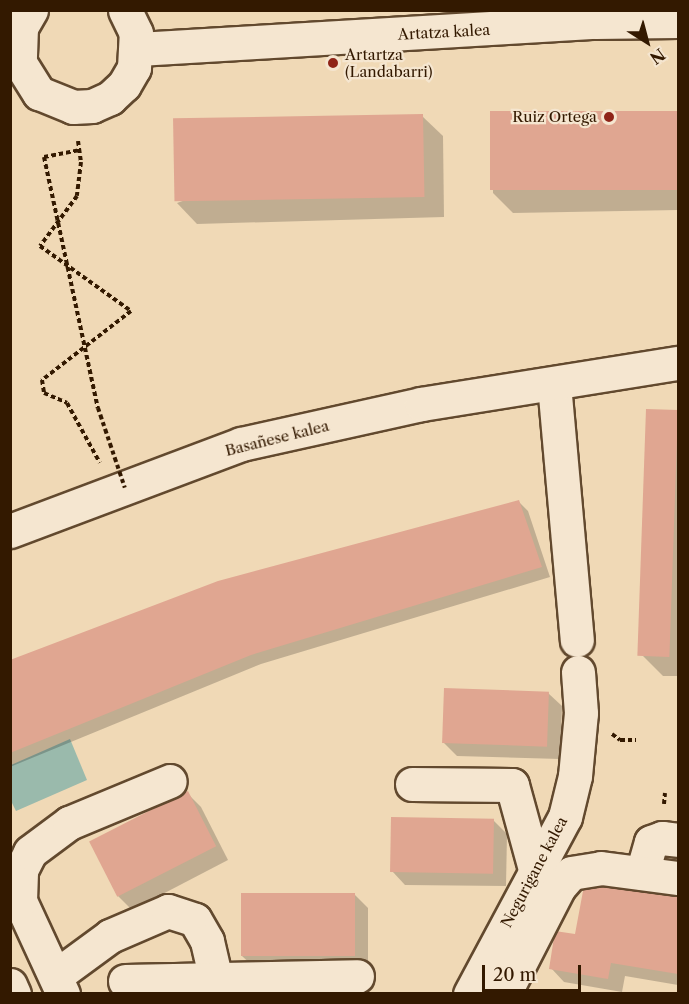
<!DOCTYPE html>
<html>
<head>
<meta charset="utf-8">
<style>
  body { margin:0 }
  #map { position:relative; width:689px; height:1004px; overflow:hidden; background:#f0d9b6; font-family:"Libre Caslon Text",serif }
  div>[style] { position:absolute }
  .water>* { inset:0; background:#9abaac }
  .shadow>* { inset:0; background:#0003 }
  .building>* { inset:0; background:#e0a691; transform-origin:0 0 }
  .path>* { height:4px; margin-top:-2px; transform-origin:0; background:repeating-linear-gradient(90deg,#331900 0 4.5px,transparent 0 7.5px) }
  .roads { filter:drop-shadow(2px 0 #62492e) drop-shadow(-2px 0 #62492e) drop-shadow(0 2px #62492e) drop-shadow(0 -2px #62492e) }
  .minor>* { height:33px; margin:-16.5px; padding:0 16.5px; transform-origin:16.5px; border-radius:16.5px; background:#f5e6d0 }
  .path-bridge>* { height:4px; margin-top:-2px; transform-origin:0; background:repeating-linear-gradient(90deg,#331900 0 4.5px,transparent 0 7.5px) }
  .dots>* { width:16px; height:16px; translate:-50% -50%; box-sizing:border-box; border:3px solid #f5e6d0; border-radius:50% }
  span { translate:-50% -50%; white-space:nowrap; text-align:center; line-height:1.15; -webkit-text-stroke:4.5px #f5e6d0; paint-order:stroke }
  .street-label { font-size:15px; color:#331900 }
  .poi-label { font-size:15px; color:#331900 }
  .left { translate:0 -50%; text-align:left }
  .right { translate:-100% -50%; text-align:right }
  .frame { position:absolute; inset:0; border:12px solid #331900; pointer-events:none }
  .north { position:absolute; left:617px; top:12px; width:60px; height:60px; -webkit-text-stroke:4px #f5e6d0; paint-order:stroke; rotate:144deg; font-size:16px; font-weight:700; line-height:24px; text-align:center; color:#331900 }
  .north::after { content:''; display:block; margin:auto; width:21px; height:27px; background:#331900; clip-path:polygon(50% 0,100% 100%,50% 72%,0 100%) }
  .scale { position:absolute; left:482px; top:965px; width:99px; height:27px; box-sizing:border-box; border:3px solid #331900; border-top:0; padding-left:8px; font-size:18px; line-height:21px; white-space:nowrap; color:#331900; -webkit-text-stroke:4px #f5e6d0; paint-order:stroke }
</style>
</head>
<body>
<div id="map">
  <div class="water">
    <i style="clip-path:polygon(70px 739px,87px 780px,16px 811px,11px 801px,11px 765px)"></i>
  </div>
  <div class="shadow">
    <i style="clip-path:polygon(678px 113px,678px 210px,513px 213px,493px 193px,492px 116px)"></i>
    <i style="clip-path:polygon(422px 116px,443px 136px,444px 217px,197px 224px,177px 203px)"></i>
    <i style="clip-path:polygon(647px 411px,678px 412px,678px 676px,663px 676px,642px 655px)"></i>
    <i style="clip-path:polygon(518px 501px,528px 511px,550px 577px,261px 664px,10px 767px,10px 661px)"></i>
    <i style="clip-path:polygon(548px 693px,562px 706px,560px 759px,457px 756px,443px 742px)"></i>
    <i style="clip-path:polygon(187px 793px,201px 807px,228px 860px,132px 910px,118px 896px)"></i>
    <i style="clip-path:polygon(493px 820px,507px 834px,506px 886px,405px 885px,392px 871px)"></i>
    <i style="clip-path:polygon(678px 892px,678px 985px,625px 976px,622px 992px,564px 982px,551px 968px)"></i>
    <i style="clip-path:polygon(355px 895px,368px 908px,368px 969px,256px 969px,242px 956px)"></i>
  </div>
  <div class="building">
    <i style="left:678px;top:111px;width:79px;height:188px;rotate:90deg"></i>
    <i style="left:423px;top:114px;width:83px;height:250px;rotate:89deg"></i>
    <i style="left:646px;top:409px;width:32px;height:247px;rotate:2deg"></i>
    <i style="clip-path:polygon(519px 500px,542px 567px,251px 655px,10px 753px,10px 660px,218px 581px)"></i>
    <i style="left:444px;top:688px;width:105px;height:55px;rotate:2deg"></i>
    <i style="left:188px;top:791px;width:62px;height:111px;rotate:63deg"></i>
    <i style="left:391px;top:817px;width:103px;height:55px;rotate:1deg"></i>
    <i style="clip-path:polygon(586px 875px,678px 890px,678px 974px,611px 963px,608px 979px,549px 969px,555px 931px,575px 934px)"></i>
    <i style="left:241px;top:893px;width:114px;height:63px"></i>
  </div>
  <div class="path">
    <i style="left:78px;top:141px;width:21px;rotate:82deg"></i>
    <i style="left:81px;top:162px;width:34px;rotate:97deg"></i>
    <i style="left:77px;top:196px;width:62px;rotate:126.5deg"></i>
    <i style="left:40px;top:246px;width:112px;rotate:35.5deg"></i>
    <i style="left:131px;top:311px;width:113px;rotate:142.2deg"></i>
    <i style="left:42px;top:380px;width:13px;rotate:81deg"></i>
    <i style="left:44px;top:393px;width:25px;rotate:23deg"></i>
    <i style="left:67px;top:403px;width:68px;rotate:61.2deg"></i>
    <i style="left:44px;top:157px;width:36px;rotate:-11deg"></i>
    <i style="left:612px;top:734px;width:10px;rotate:37deg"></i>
    <i style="left:620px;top:740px;width:16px"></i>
    <i style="left:664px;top:804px;width:11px;rotate:-85deg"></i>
  </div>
  <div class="roads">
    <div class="minor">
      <i style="left:31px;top:10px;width:20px;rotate:120deg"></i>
      <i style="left:21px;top:27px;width:36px;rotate:92deg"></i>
      <i style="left:20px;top:63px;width:36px;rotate:58deg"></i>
      <i style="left:39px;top:93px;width:37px;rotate:22deg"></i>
      <i style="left:73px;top:107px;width:19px;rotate:-3deg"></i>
      <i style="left:92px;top:106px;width:20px;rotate:-24deg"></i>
      <i style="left:110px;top:98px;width:19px;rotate:-43deg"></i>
      <i style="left:124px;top:85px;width:20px;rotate:-60deg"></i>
      <i style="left:134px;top:68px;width:35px;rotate:-87deg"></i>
      <i style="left:136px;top:33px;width:25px;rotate:-116deg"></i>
      <i style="left:138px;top:49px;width:458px;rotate:-3.4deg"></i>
      <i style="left:595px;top:22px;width:83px;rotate:-0.7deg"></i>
      <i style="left:554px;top:384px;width:257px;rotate:84.9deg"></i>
      <i style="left:10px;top:531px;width:247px;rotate:-20.6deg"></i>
      <i style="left:241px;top:444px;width:184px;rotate:-12.5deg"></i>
      <i style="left:421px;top:404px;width:260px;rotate:-9.1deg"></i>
      <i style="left:412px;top:784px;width:100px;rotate:0.6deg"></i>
      <i style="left:512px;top:785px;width:87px;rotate:74.7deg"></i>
      <i style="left:642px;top:873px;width:32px;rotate:-74deg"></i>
      <i style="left:651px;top:842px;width:12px;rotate:-20deg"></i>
      <i style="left:662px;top:838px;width:16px;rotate:7deg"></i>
      <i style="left:57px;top:975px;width:66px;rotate:-36.3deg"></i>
      <i style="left:110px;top:936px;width:63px;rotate:-23.3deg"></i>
      <i style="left:168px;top:911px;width:28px;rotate:18deg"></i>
      <i style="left:195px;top:920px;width:24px;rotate:60deg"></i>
      <i style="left:207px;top:941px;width:37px;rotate:77deg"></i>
      <i style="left:125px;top:981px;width:232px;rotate:-1.2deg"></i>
      <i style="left:10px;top:985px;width:10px;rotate:66deg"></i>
      <i style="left:63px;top:994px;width:102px;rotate:-114.8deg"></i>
      <i style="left:20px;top:901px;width:31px;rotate:-88deg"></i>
      <i style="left:21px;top:870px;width:20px;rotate:-63deg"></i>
      <i style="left:30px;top:852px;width:49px;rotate:-36.6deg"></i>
      <i style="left:69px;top:823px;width:109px;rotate:-22.6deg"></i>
      <i style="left:470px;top:994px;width:201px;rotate:-61.8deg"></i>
      <i style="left:565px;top:817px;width:42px;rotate:-76.3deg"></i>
      <i style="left:575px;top:776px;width:63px;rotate:-84.6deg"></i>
      <i style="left:581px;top:713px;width:41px;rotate:-94.2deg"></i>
      <i style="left:504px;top:994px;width:120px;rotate:-62.8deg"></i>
      <i style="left:559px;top:887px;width:18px;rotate:-49deg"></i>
      <i style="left:571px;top:873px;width:30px;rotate:-9deg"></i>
      <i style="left:601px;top:868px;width:78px;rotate:7.4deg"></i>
    </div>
  </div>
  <div class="path-bridge">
    <i style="left:44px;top:157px;width:257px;rotate:77.9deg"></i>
    <i style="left:98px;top:408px;width:84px;rotate:71.4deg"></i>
  </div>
  <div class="dots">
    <i style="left:333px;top:63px;background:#8f2418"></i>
    <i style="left:609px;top:117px;background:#8f2418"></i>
  </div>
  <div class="street-label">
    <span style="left:444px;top:32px;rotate:-3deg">Artatza kalea</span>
    <span style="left:277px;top:438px;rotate:-14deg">Basañese kalea</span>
    <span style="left:534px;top:872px;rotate:-62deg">Negurigane kalea</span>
  </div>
  <div class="poi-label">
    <span class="left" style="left:345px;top:63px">Artartza<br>(Landabarri)</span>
    <span class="right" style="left:597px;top:117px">Ruiz Ortega</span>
  </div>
  <div class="frame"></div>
  <div class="north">N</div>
  <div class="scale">20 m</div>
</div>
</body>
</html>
